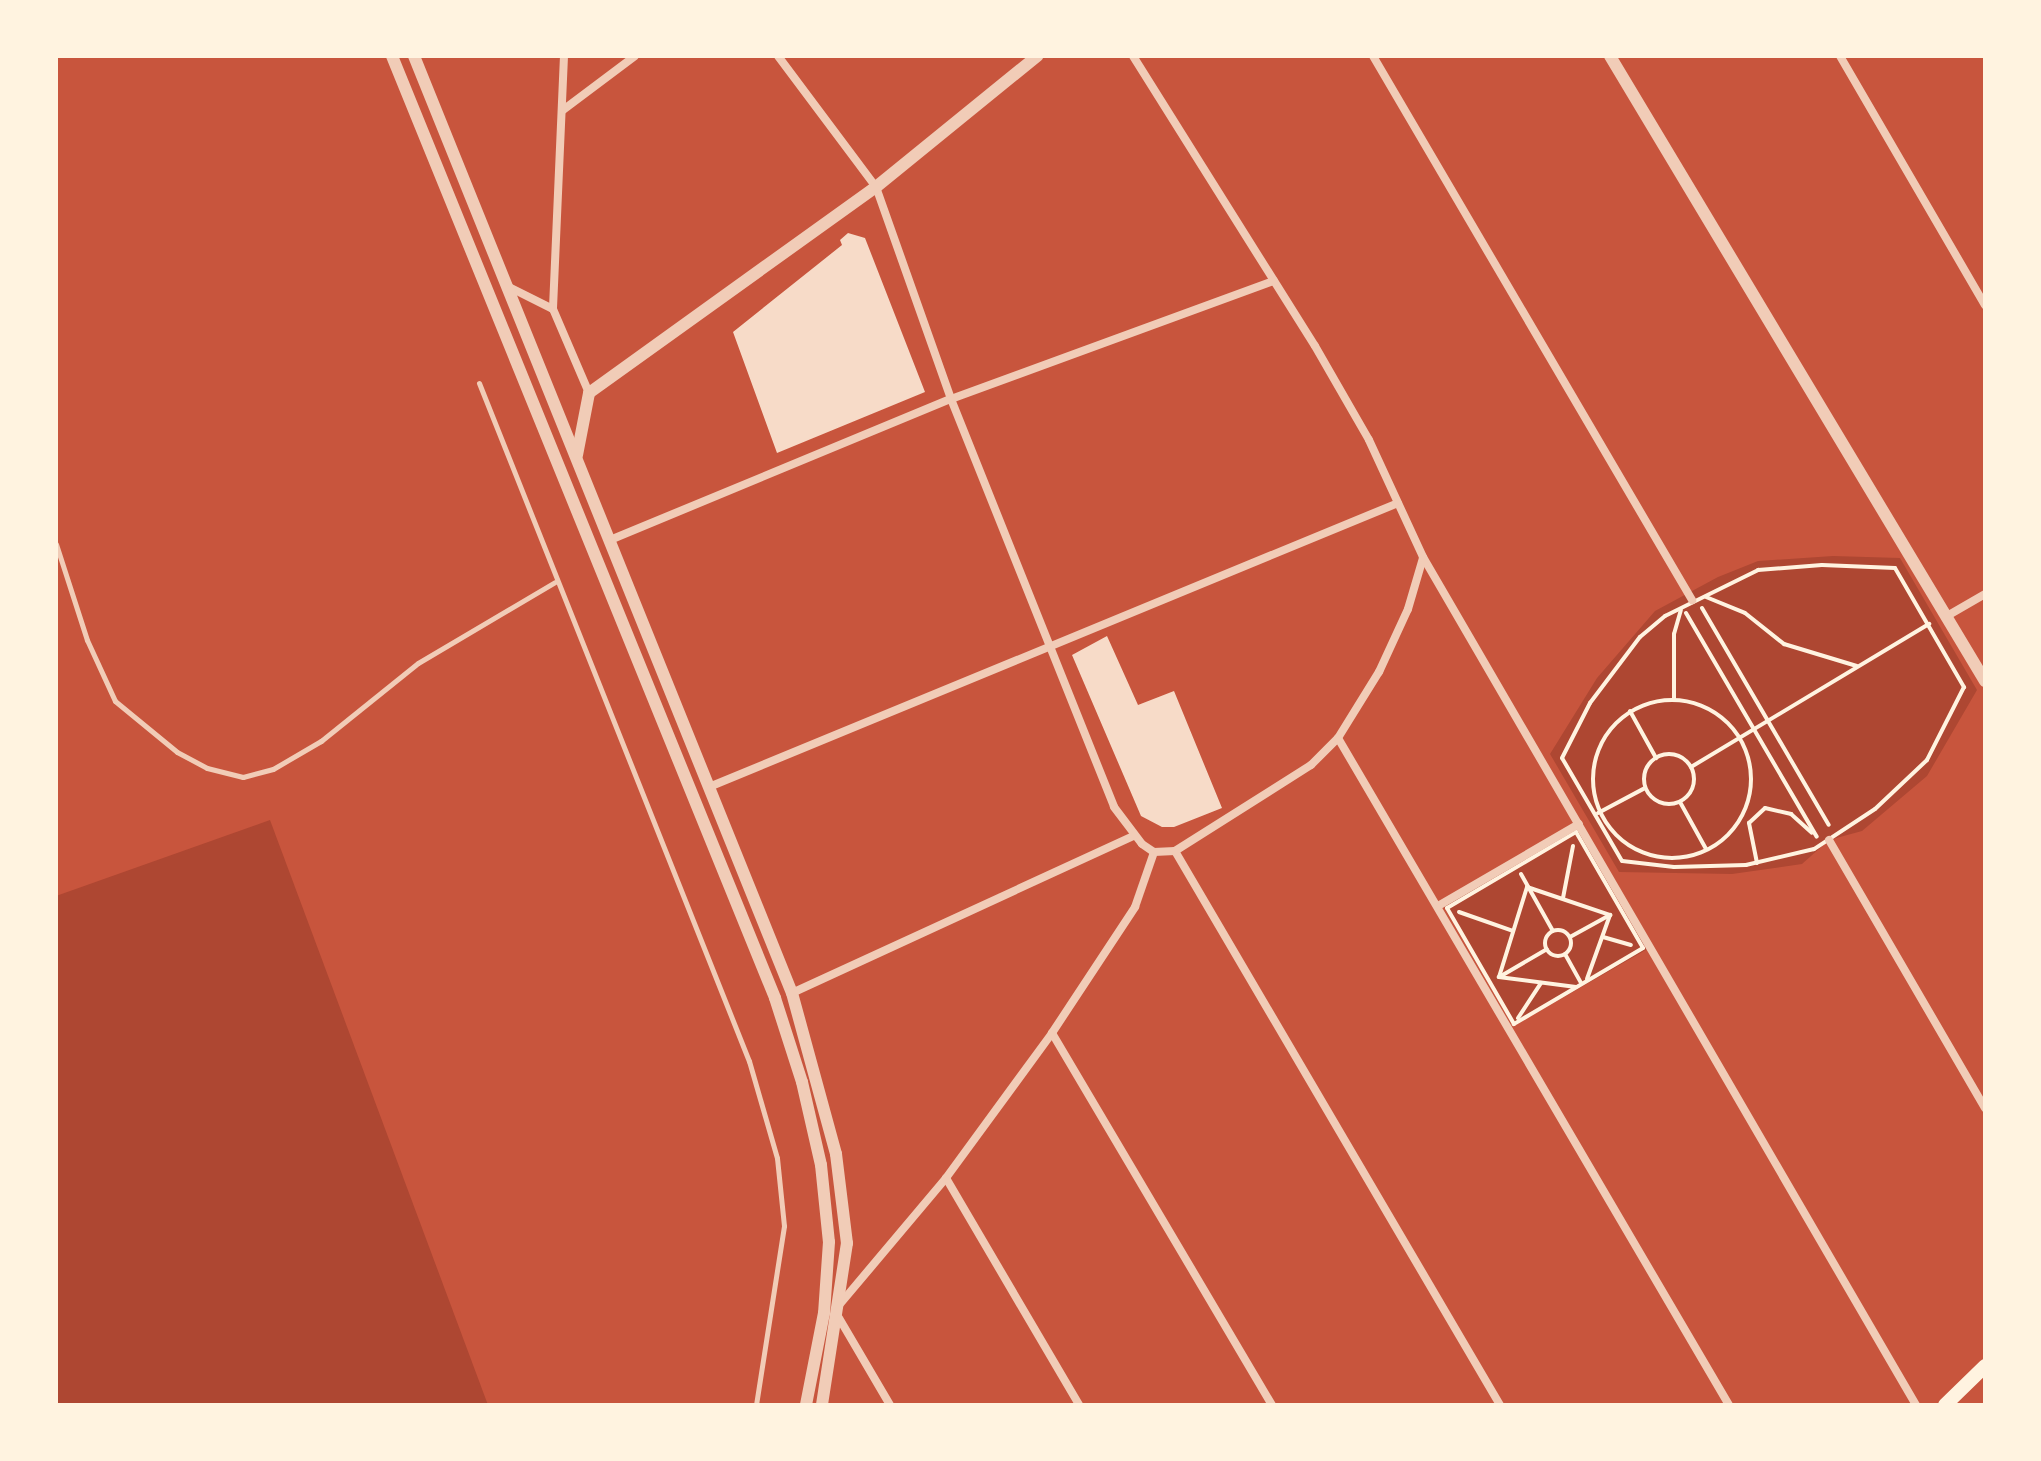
<!DOCTYPE html>
<html>
<head>
<meta charset="utf-8">
<style>
  body { margin:0 }
  #map { position:relative; width:2041px; height:1461px; overflow:hidden; background:#c8553d; font-family:"Public Sans",sans-serif }
  div>[style] { position:absolute }
  .green>* { inset:0; background:#ae4732; transform-origin:0 0 }
  .building>* { inset:0; background:#f7dbc8 }
  .path>* { height:4px; margin:-2px; padding:0 2px; transform-origin:2px; border-radius:2px; background:#fff3e0 }
  .path>.ring { margin:-2px; padding:0; box-sizing:content-box; background:none; border:4px solid #fff3e0; border-radius:50% }
  .service>* { height:5px; margin:-2.5px; padding:0 2.5px; transform-origin:2.5px; border-radius:2.5px; background:#f1ccb7 }
  .minor>* { height:8px; margin:-4px; padding:0 4px; transform-origin:4px; border-radius:4px; background:#f1ccb7 }
  .tertiary>* { height:12px; margin:-6px; padding:0 6px; transform-origin:6px; border-radius:6px; background:#f1ccb7 }
  .secondary>* { height:14px; margin:-7px; padding:0 7px; transform-origin:7px; border-radius:7px; background:#fff3e0 }
  span { translate:-50% -50%; white-space:nowrap; text-align:center; line-height:1.15; -webkit-text-stroke:8px #fff3e0; paint-order:stroke }
  .frame { position:absolute; inset:0; border:58px solid #fff3e0; pointer-events:none }
</style>
</head>
<body>
<div id="map">
  <div class="green">
    <i style="clip-path:polygon(1833px 556px,1900px 558px,1977px 690px,1927px 776px,1862px 831px,1829px 840px,1802px 864px,1732px 874px,1619px 872px,1550px 754px,1597px 678px,1655px 611px,1718px 577px,1758px 561px)"></i>
    <i style="clip-path:polygon(270px 820px,488px 1405px,56px 1405px,56px 896px)"></i>
    <i style="left:1577px;top:829px;width:139px;height:154px;rotate:60deg"></i>
  </div>
  <div class="building">
    <i style="clip-path:polygon(848px 233px,865px 238px,925px 392px,777px 453px,733px 332px,842px 245px,840px 240px)"></i>
    <i style="clip-path:polygon(1107px 636px,1138px 705px,1174px 691px,1222px 808px,1174px 827px,1162px 827px,1141px 816px,1072px 655px)"></i>
  </div>
  <div class="path">
    <i style="left:1822px;top:565px;width:73px;rotate:2.4deg"></i>
    <i style="left:1895px;top:568px;width:138px;rotate:59.9deg"></i>
    <i style="left:1964px;top:687px;width:82px;rotate:116.9deg"></i>
    <i style="left:1927px;top:760px;width:71px;rotate:136.7deg"></i>
    <i style="left:1875px;top:809px;width:73px;rotate:146.7deg"></i>
    <i style="left:1814px;top:849px;width:70px;rotate:166.8deg"></i>
    <i style="left:1746px;top:865px;width:72px;rotate:178.4deg"></i>
    <i style="left:1674px;top:867px;width:52px;rotate:-173.4deg"></i>
    <i style="left:1622px;top:861px;width:119px;rotate:-120.2deg"></i>
    <i style="left:1562px;top:758px;width:62px;rotate:-63deg"></i>
    <i style="left:1590px;top:703px;width:83px;rotate:-52.9deg"></i>
    <i style="left:1640px;top:637px;width:33px;rotate:-40deg"></i>
    <i style="left:1665px;top:616px;width:104px;rotate:-26.3deg"></i>
    <i style="left:1758px;top:570px;width:64px;rotate:-4.5deg"></i>
    <i style="left:1706px;top:597px;width:42px;rotate:22.3deg"></i>
    <i style="left:1745px;top:613px;width:50px;rotate:38.5deg"></i>
    <i style="left:1784px;top:644px;width:76px;rotate:16.8deg"></i>
    <i style="left:1702px;top:608px;width:251px;rotate:59.7deg"></i>
    <i style="left:1686px;top:613px;width:259px;rotate:59.7deg"></i>
    <i style="left:1674px;top:699px;width:65px;rotate:-90deg"></i>
    <i style="left:1674px;top:634px;width:25px;rotate:-74deg"></i>
    <i class="ring" style="left:1593px;top:700px;width:154px;height:154px"></i>
    <i style="left:1630px;top:711px;width:54px;rotate:61deg"></i>
    <i class="ring" style="left:1644px;top:754px;width:46px;height:46px"></i>
    <i style="left:1691px;top:767px;width:278px;rotate:-31deg"></i>
    <i style="left:1680px;top:802px;width:54px;rotate:61deg"></i>
    <i style="left:1598px;top:813px;width:53px;rotate:-28deg"></i>
    <i style="left:1576px;top:832px;width:134px;rotate:60deg"></i>
    <i style="left:1643px;top:948px;width:150px;rotate:149.5deg"></i>
    <i style="left:1514px;top:1024px;width:134px;rotate:-120deg"></i>
    <i style="left:1447px;top:908px;width:150px;rotate:-30.5deg"></i>
    <i style="left:1757px;top:863px;width:41px;rotate:-101.3deg"></i>
    <i style="left:1749px;top:823px;width:22px;rotate:-43deg"></i>
    <i style="left:1765px;top:808px;width:27px;rotate:13deg"></i>
    <i style="left:1791px;top:814px;width:28px;rotate:42deg"></i>
    <i style="left:1521px;top:874px;width:65px;rotate:60.7deg"></i>
    <i style="left:1563px;top:898px;width:53px;rotate:-79.1deg"></i>
    <i style="left:1459px;top:912px;width:57px;rotate:19.4deg"></i>
    <i class="ring" style="left:1545px;top:930px;width:22px;height:22px"></i>
    <i style="left:1570px;top:937px;width:46px;rotate:-28.8deg"></i>
    <i style="left:1603px;top:937px;width:29px;rotate:16deg"></i>
    <i style="left:1565px;top:954px;width:33px;rotate:61deg"></i>
    <i style="left:1501px;top:976px;width:53px;rotate:-30.4deg"></i>
    <i style="left:1576px;top:987px;width:78px;rotate:-172.6deg"></i>
    <i style="left:1499px;top:977px;width:94px;rotate:-72.7deg"></i>
    <i style="left:1527px;top:887px;width:88px;rotate:18.6deg"></i>
    <i style="left:1610px;top:915px;width:68px;rotate:109.8deg"></i>
    <i style="left:1518px;top:1018px;width:42px;rotate:-56.7deg"></i>
  </div>
  <div class="service">
    <i style="left:479px;top:383px;width:730px;rotate:68.29deg"></i>
    <i style="left:749px;top:1061px;width:101px;rotate:73.9deg"></i>
    <i style="left:777px;top:1158px;width:68px;rotate:84.1deg"></i>
    <i style="left:784px;top:1226px;width:181px;rotate:98.9deg"></i>
    <i style="left:56px;top:544px;width:101px;rotate:72.1deg"></i>
    <i style="left:87px;top:640px;width:67px;rotate:65.3deg"></i>
    <i style="left:115px;top:701px;width:80px;rotate:39.4deg"></i>
    <i style="left:177px;top:752px;width:34px;rotate:28deg"></i>
    <i style="left:207px;top:768px;width:37px;rotate:14deg"></i>
    <i style="left:243px;top:777px;width:31px;rotate:-15deg"></i>
    <i style="left:273px;top:769px;width:56px;rotate:-30.3deg"></i>
    <i style="left:321px;top:741px;width:124px;rotate:-38.8deg"></i>
    <i style="left:418px;top:663px;width:159px;rotate:-30.6deg"></i>
  </div>
  <div class="minor">
    <i style="left:564px;top:56px;width:253px;rotate:92.5deg"></i>
    <i style="left:553px;top:309px;width:91px;rotate:66.8deg"></i>
    <i style="left:778px;top:56px;width:164px;rotate:53.2deg"></i>
    <i style="left:876px;top:187px;width:225px;rotate:70.5deg"></i>
    <i style="left:951px;top:399px;width:439px;rotate:68.2deg"></i>
    <i style="left:1114px;top:807px;width:46px;rotate:52.9deg"></i>
    <i style="left:1142px;top:844px;width:14px;rotate:34deg"></i>
    <i style="left:1154px;top:852px;width:21px;rotate:-3deg"></i>
    <i style="left:1175px;top:851px;width:161px;rotate:-32.3deg"></i>
    <i style="left:1311px;top:765px;width:38px;rotate:-45deg"></i>
    <i style="left:1338px;top:738px;width:78px;rotate:-58.2deg"></i>
    <i style="left:1379px;top:672px;width:69px;rotate:-65.3deg"></i>
    <i style="left:1408px;top:609px;width:53px;rotate:-73.6deg"></i>
    <i style="left:1133px;top:56px;width:342px;rotate:57.9deg"></i>
    <i style="left:1315px;top:346px;width:108px;rotate:60.1deg"></i>
    <i style="left:1369px;top:440px;width:129px;rotate:65.2deg"></i>
    <i style="left:1423px;top:557px;width:981px;rotate:59.83deg"></i>
    <i style="left:1373px;top:56px;width:631px;rotate:59.61deg"></i>
    <i style="left:1840px;top:56px;width:288px;rotate:59.8deg"></i>
    <i style="left:563px;top:110px;width:90px;rotate:-36.9deg"></i>
    <i style="left:507px;top:286px;width:51px;rotate:26.6deg"></i>
    <i style="left:610px;top:540px;width:369px;rotate:-22.5deg"></i>
    <i style="left:951px;top:399px;width:344px;rotate:-20.1deg"></i>
    <i style="left:1947px;top:616px;width:44px;rotate:-30.1deg"></i>
    <i style="left:1338px;top:738px;width:773px;rotate:59.62deg"></i>
    <i style="left:709px;top:787px;width:745px;rotate:-22.4deg"></i>
    <i style="left:1829px;top:840px;width:310px;rotate:59.8deg"></i>
    <i style="left:1175px;top:851px;width:642px;rotate:59.6deg"></i>
    <i style="left:1438px;top:906px;width:163px;rotate:-30.2deg"></i>
    <i style="left:792px;top:993px;width:376px;rotate:-24.7deg"></i>
    <i style="left:1052px;top:1033px;width:432px;rotate:59.4deg"></i>
    <i style="left:946px;top:1178px;width:263px;rotate:59.6deg"></i>
    <i style="left:840px;top:1304px;width:165px;rotate:-49.9deg"></i>
    <i style="left:946px;top:1178px;width:180px;rotate:-53.8deg"></i>
    <i style="left:1052px;top:1033px;width:151px;rotate:-56.6deg"></i>
    <i style="left:1135px;top:907px;width:58px;rotate:-70.9deg"></i>
    <i style="left:839px;top:1318px;width:101px;rotate:59.6deg"></i>
  </div>
  <div class="tertiary">
    <i style="left:392px;top:56px;width:1017px;rotate:67.87deg"></i>
    <i style="left:775px;top:998px;width:88px;rotate:72.2deg"></i>
    <i style="left:802px;top:1082px;width:85px;rotate:77.1deg"></i>
    <i style="left:821px;top:1165px;width:77px;rotate:84.1deg"></i>
    <i style="left:829px;top:1242px;width:71px;rotate:94deg"></i>
    <i style="left:824px;top:1313px;width:94px;rotate:101.1deg"></i>
    <i style="left:414px;top:56px;width:1010px;rotate:68.03deg"></i>
    <i style="left:792px;top:993px;width:167px;rotate:74.7deg"></i>
    <i style="left:836px;top:1154px;width:90px;rotate:83deg"></i>
    <i style="left:847px;top:1243px;width:164px;rotate:98.8deg"></i>
    <i style="left:1610px;top:56px;width:729px;rotate:59.04deg"></i>
    <i style="left:577px;top:455px;width:63px;rotate:-79deg"></i>
    <i style="left:589px;top:393px;width:353px;rotate:-35.7deg"></i>
    <i style="left:876px;top:187px;width:208px;rotate:-39.1deg"></i>
  </div>
  <div class="secondary">
    <i style="left:1945px;top:1405px;width:56px;rotate:-44.3deg"></i>
  </div>
  <div class="frame"></div>
</div>
</body>
</html>
